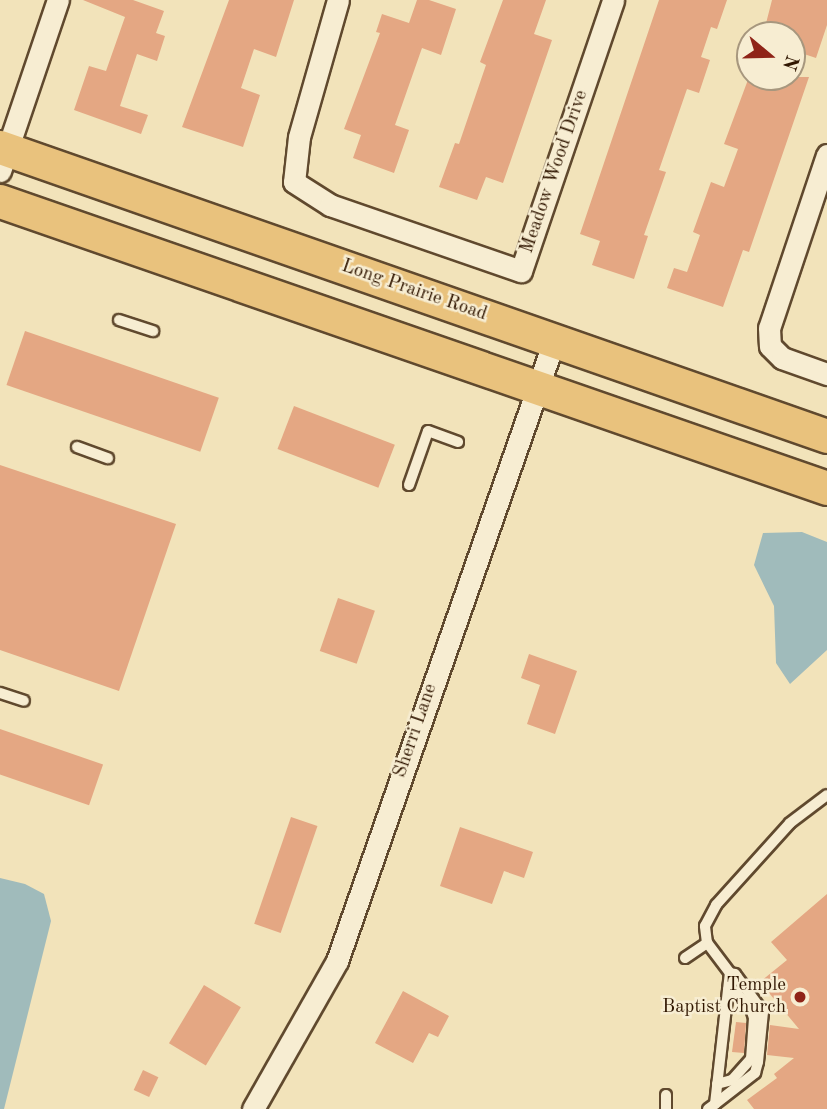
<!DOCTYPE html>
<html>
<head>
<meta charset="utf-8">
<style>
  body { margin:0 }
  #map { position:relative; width:827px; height:1109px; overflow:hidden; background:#f2e3ba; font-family:"Old Standard TT",serif }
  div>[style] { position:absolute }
  .water>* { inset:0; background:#a0bbbb }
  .building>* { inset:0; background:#e4a783; transform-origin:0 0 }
  .roads { filter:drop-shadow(2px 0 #60492e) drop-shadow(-2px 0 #60492e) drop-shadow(0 2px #60492e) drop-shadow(0 -2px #60492e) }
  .lane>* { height:10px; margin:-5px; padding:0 5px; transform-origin:5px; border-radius:5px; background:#f7edd2 }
  .street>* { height:21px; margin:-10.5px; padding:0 10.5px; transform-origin:10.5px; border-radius:10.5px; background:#f7edd2 }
  .primary>* { height:33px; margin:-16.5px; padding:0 16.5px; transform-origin:16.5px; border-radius:16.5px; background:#e9c27d }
  .dots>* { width:19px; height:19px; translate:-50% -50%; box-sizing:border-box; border:4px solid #f7edd2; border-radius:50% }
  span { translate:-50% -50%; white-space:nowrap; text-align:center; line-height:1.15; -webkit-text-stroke:5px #f7edd2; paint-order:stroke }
  .street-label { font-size:19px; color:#301600 }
  .poi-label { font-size:19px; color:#301600 }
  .right { translate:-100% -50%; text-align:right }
  .north { position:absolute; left:736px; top:21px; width:70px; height:70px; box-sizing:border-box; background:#f7edd2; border:2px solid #a7977e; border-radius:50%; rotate:109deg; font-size:19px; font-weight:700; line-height:28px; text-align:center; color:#301600 }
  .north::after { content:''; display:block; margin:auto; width:24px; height:32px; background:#8f2418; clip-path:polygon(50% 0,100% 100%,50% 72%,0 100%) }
</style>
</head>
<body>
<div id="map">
  <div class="water">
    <i style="clip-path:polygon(802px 532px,827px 542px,827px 650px,790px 684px,776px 663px,774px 606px,754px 565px,763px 533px)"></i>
    <i style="clip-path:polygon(0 878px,25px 884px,44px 894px,51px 921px,4px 1109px,0 1109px)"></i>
  </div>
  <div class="building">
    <i style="clip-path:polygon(83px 0,133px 0,164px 11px,156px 33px,165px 36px,157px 61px,137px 54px,120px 106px,148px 115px,141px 134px,74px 110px,89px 66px,106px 71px,125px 17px)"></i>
    <i style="clip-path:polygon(229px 0,294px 0,276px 57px,254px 49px,241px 88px,260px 95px,243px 147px,182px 127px)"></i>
    <i style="clip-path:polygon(417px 0,429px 0,456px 9px,441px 55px,422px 48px,395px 125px,409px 130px,394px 173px,353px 158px,361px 135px,344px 129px,380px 33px,376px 32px,382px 14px,409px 23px)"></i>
    <i style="clip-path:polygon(503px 0,546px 0,534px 34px,552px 40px,503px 183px,486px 177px,477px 200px,439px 187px,455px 143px,459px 144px,486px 65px,480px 62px)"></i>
    <i style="clip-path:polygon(659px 0,727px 0,717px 29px,711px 27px,701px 57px,710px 60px,699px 93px,687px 89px,659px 170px,666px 172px,644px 235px,648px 236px,634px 279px,592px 265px,600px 241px,580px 234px)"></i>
    <i style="clip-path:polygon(772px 0,827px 0,827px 25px,816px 58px,792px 50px,792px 35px,763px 35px)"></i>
    <i style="clip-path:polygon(749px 77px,809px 77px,749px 252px,743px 250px,723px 307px,667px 288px,674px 268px,687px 272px,700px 235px,693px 232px,711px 182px,724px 187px,738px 149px,724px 144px)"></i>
    <i style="left:25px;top:331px;width:205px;height:57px;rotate:19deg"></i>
    <i style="left:294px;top:406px;width:108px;height:46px;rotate:21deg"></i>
    <i style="clip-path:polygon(0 465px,176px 524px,119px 691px,0 650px)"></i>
    <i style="left:338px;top:598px;width:39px;height:56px;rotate:19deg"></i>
    <i style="clip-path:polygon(529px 654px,577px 671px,555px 734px,527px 724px,540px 685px,521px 678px)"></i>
    <i style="left:0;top:729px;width:109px;height:43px;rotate:19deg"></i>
    <i style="left:291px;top:817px;width:28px;height:113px;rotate:19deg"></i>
    <i style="clip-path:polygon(460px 827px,533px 852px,524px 878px,504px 871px,492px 904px,440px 886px)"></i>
    <i style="clip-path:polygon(827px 894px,827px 1109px,754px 1109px,747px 1100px,777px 1078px,774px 1074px,794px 1058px,767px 1055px,770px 1025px,799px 1029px,760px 982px,787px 960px,771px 942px)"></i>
    <i style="left:204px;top:985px;width:43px;height:68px;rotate:31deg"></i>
    <i style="clip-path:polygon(403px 991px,449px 1016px,438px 1037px,429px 1033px,413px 1063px,375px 1043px)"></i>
    <i style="clip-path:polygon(736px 1022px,746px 1023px,744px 1053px,732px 1052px)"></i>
    <i style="left:143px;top:1070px;width:17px;height:22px;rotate:25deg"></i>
  </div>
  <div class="roads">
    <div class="lane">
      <i style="left:119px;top:320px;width:36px;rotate:18deg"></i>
      <i style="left:77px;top:447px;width:33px;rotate:20deg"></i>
      <i style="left:409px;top:485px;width:57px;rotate:-70.6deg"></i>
      <i style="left:428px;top:431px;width:32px;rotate:20deg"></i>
      <i style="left:0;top:693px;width:25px;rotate:18deg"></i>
      <i style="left:685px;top:958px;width:27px;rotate:-34deg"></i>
      <i style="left:717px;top:1084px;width:16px;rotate:-15deg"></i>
      <i style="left:732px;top:1080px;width:28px;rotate:-48deg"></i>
      <i style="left:751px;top:1059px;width:41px;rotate:-85.8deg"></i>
      <i style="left:754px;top:1018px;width:9px;rotate:-108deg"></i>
      <i style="left:751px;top:1009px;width:25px;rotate:-133deg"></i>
      <i style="left:734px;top:991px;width:6px;rotate:-162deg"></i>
      <i style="left:666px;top:1095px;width:14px;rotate:90deg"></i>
      <i style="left:715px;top:1104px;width:51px;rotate:-37.8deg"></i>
      <i style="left:755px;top:1073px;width:11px;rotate:-75deg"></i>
      <i style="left:758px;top:1062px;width:50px;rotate:-84.3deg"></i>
      <i style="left:763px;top:1012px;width:47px;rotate:-126.4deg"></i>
      <i style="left:735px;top:974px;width:5px;rotate:-169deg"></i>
      <i style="left:708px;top:1109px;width:9px;rotate:-36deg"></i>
      <i style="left:715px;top:1104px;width:132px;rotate:-83.5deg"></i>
      <i style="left:730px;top:973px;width:38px;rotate:-127deg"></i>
      <i style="left:707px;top:943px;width:17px;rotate:-97deg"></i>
      <i style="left:705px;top:926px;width:24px;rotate:-62deg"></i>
      <i style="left:716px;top:905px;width:110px;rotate:-47.9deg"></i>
      <i style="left:790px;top:823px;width:46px;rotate:-37.1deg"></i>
    </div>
    <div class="street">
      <i style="left:338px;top:0;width:142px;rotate:105.9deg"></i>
      <i style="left:299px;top:137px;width:45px;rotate:96.3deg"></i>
      <i style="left:294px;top:182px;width:43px;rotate:32.6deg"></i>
      <i style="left:330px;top:205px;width:202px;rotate:19.1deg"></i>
      <i style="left:521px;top:271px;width:286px;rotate:-71.2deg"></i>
      <i style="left:827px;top:155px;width:182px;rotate:108.5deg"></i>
      <i style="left:769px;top:328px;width:18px;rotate:87deg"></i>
      <i style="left:770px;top:346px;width:17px;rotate:45deg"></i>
      <i style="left:782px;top:358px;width:48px;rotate:19.6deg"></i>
      <i style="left:0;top:171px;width:181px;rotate:-71.3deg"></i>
      <i style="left:253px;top:1109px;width:170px;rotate:-60.4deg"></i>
      <i style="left:337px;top:961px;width:657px;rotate:-70.71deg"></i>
    </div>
    <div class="primary">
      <i style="left:0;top:147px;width:876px;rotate:19.26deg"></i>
      <i style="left:0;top:201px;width:875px;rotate:19.14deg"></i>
    </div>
  </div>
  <div class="dots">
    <i style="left:800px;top:997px;background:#8f2418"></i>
  </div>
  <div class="street-label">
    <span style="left:555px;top:172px;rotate:-71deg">Meadow Wood Drive</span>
    <span style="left:414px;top:291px;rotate:19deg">Long Prairie Road</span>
    <span style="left:416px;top:731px;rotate:-71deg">Sherri Lane</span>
  </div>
  <div class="poi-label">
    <span class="right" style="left:786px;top:997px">Temple<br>Baptist Church</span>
  </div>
  <div class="north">N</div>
</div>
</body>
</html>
